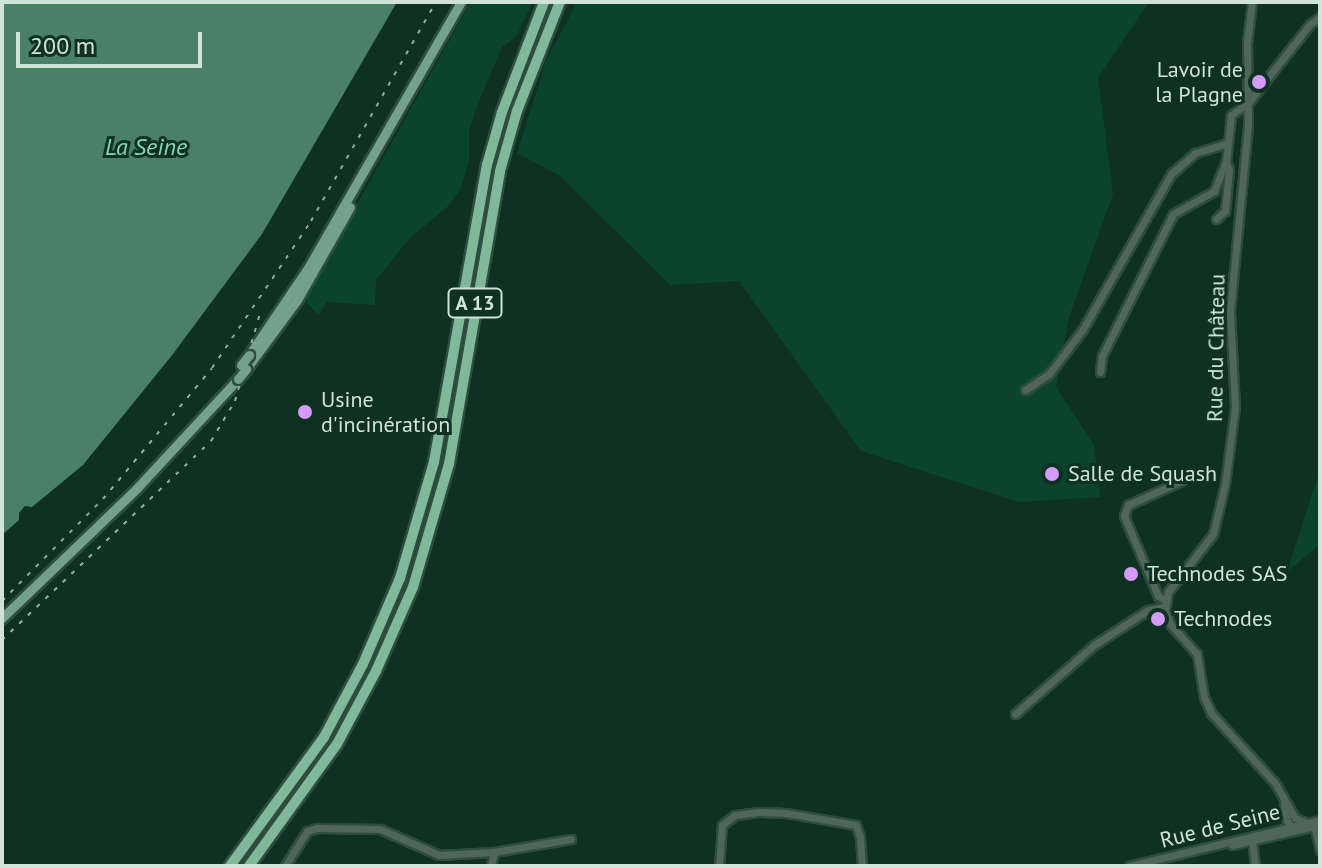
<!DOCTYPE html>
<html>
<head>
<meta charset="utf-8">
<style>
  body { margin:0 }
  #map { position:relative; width:1322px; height:868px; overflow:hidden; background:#0f3122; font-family:"PT Sans",sans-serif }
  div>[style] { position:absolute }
  .green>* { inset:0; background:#0b442d }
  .water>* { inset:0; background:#4a8166 }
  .roads { filter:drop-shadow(2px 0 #2e4d3f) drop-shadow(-2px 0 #2e4d3f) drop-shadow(0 2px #2e4d3f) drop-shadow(0 -2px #2e4d3f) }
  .minor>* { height:7px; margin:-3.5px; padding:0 3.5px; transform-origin:3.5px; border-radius:3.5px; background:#50665a }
  .major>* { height:9px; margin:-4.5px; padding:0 4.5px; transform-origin:4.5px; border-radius:4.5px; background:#73a189 }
  .highway>* { height:10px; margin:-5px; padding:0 5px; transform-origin:5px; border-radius:5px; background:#80b89b }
  .rail>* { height:2px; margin-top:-1px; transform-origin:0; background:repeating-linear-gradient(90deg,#95ada1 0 4px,transparent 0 12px) }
  .bridges { filter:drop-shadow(2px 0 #2e4d3f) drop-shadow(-2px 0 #2e4d3f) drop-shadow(0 2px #2e4d3f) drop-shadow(0 -2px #2e4d3f) }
  .major-bridge>* { height:9px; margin:-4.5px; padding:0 4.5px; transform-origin:4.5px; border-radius:4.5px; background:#73a189 }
  .dots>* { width:22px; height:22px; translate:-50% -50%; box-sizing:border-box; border:4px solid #0f3122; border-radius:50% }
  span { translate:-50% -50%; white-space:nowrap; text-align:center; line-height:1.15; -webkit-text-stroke:6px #0f3122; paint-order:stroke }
  .shield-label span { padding:2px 6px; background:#0f3122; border:2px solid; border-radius:6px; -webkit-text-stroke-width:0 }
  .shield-label { font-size:20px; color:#d0e3d8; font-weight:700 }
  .poi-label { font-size:22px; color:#d0e3d8 }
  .right { translate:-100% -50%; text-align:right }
  .left { translate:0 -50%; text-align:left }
  .street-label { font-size:22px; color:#d0e3d8 }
  .water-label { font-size:24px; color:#86dab0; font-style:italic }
  .frame { position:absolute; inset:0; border:4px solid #d0e3d8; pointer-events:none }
  .scale { position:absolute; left:16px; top:32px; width:186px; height:36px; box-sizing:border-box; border:4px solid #d0e3d8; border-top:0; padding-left:10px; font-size:24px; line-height:28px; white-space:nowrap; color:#d0e3d8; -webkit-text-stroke:6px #0f3122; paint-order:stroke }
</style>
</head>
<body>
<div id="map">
  <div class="green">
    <i style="clip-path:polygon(471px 2px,533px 2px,516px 37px,502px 47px,478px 104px,469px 130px,469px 161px,460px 190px,448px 206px,409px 239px,376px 280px,375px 305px,327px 302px,319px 315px,306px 302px,308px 291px)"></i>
    <i style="clip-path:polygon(577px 2px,1149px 2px,1098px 78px,1113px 194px,1069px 317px,1056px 387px,1094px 445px,1100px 497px,1019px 502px,861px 451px,739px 281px,670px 285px,560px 176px,517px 153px,546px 61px)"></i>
    <i style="clip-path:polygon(1320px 469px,1320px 544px,1287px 572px)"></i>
  </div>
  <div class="water">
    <i style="clip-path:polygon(2px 2px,397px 2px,262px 234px,173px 354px,83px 465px,32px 507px,25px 506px,19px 513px,19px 520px,2px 535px)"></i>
  </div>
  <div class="roads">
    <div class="minor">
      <i style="left:1252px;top:2px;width:39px;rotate:97deg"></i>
      <i style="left:1247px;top:41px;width:84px;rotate:89.3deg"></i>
      <i style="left:1248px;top:125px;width:188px;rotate:95.5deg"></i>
      <i style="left:1230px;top:312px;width:95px;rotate:87deg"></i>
      <i style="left:1235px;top:407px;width:78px;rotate:97.4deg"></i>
      <i style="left:1225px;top:484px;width:51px;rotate:103.5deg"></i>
      <i style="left:1213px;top:534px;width:73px;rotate:127.8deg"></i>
      <i style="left:1168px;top:592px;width:18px;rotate:99deg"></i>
      <i style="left:1165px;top:610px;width:15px;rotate:70deg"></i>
      <i style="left:1170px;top:624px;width:40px;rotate:48deg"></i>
      <i style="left:1197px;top:654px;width:44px;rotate:80.8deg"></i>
      <i style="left:1204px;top:697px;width:17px;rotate:66deg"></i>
      <i style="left:1211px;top:713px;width:95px;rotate:47.6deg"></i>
      <i style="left:1275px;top:783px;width:40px;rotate:60.3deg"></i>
      <i style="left:1295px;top:818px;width:13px;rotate:23deg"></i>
      <i style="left:1216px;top:219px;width:12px;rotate:-42deg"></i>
      <i style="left:1225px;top:211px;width:41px;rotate:-84.4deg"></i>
      <i style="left:1229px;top:170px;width:9px;rotate:-111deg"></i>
      <i style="left:1100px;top:372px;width:16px;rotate:-83deg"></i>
      <i style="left:1102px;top:356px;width:159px;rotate:-63.4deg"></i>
      <i style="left:1173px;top:214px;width:47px;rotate:-29.3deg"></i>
      <i style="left:1214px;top:191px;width:31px;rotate:-68deg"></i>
      <i style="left:1226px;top:162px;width:47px;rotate:-83.9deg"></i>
      <i style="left:1231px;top:115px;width:21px;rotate:-35deg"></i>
      <i style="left:1248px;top:103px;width:100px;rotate:-51.9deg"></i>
      <i style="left:1310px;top:24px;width:12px;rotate:-35deg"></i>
      <i style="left:1025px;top:390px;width:29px;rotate:-34deg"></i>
      <i style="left:1049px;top:374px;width:56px;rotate:-52.9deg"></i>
      <i style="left:1083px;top:329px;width:178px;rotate:-60.4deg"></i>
      <i style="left:1171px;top:174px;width:32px;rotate:-41deg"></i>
      <i style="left:1195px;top:153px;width:34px;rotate:-17deg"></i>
      <i style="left:1165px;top:600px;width:8px;rotate:-150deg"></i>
      <i style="left:1158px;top:596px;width:87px;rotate:-113deg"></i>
      <i style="left:1124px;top:516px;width:12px;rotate:-70deg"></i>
      <i style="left:1128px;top:505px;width:60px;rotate:-24.4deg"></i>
      <i style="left:1015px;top:714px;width:105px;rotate:-41.1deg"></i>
      <i style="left:1094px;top:645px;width:64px;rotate:-32.9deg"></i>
      <i style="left:1148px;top:610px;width:17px;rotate:-10deg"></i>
      <i style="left:1284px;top:804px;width:17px;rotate:80deg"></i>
      <i style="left:1287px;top:821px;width:10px;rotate:53deg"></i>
      <i style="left:1314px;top:824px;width:27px;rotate:77deg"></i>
      <i style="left:1252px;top:840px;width:26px;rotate:83deg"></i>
      <i style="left:1232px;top:845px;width:90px;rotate:-12.8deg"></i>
      <i style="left:285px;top:866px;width:41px;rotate:-57.8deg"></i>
      <i style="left:307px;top:831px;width:10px;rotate:-17deg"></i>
      <i style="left:317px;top:828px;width:63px;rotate:0.9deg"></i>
      <i style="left:380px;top:829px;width:64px;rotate:23.8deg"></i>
      <i style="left:439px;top:855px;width:55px;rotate:-3.1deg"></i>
      <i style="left:494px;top:852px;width:78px;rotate:-9.6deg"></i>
      <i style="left:491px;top:866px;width:14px;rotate:-78deg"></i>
      <i style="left:719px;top:866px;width:41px;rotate:-85.8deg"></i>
      <i style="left:722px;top:825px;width:16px;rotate:-38deg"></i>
      <i style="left:735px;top:815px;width:24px;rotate:-7deg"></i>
      <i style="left:759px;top:812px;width:28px;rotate:2deg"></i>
      <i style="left:787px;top:813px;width:70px;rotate:9.9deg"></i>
      <i style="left:856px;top:825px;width:13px;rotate:72deg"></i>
      <i style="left:860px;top:837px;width:29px;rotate:86deg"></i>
      <i style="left:1129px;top:866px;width:196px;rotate:-13.5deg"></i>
    </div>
    <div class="major">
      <i style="left:249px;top:355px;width:105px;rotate:-55.9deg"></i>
      <i style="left:308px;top:268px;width:307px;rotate:-60.1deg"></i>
      <i style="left:246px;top:369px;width:86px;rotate:-53.5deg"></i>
      <i style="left:297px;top:300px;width:107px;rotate:-60.3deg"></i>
      <i style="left:2px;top:618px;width:187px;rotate:-43.9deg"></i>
      <i style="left:137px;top:488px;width:149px;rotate:-47.2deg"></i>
    </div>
    <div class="highway">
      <i style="left:230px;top:866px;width:160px;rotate:-53.9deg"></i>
      <i style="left:324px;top:737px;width:83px;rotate:-61.9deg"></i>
      <i style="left:363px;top:664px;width:94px;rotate:-66.7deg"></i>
      <i style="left:400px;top:578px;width:121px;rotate:-73.7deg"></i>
      <i style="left:434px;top:462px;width:302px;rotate:-79.9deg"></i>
      <i style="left:487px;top:165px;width:55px;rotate:-74.2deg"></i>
      <i style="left:502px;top:112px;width:118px;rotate:-69.1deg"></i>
      <i style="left:249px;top:866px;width:150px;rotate:-54.2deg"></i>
      <i style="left:337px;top:744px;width:83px;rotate:-61.9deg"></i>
      <i style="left:376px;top:671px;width:92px;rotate:-66.2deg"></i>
      <i style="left:413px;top:587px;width:128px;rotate:-73.7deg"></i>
      <i style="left:449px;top:464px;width:297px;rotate:-80.1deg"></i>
      <i style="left:500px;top:171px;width:62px;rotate:-74.2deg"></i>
      <i style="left:517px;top:111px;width:117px;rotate:-68.5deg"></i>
    </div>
  </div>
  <div class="rail">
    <i style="left:2px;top:601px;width:144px;rotate:-45.3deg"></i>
    <i style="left:103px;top:499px;width:170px;rotate:-50.2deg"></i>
    <i style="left:212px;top:368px;width:177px;rotate:-56deg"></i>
    <i style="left:311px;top:221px;width:252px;rotate:-60.3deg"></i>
    <i style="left:2px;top:640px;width:289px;rotate:-43.6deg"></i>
    <i style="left:211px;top:441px;width:47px;rotate:-59deg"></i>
    <i style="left:235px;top:401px;width:91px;rotate:-74.1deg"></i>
  </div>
  <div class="bridges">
    <div class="major-bridge">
      <i style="left:241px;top:365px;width:13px;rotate:-51deg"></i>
      <i style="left:238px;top:379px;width:13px;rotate:-51deg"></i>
    </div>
  </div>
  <div class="dots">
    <i style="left:1259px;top:82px;background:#d59bfb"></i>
    <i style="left:305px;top:412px;background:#d59bfb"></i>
    <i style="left:1052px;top:474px;background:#d59bfb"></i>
    <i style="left:1131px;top:574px;background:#d59bfb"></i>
    <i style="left:1158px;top:619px;background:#d59bfb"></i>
  </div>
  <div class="shield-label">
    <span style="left:475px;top:303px">A 13</span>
  </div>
  <div class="poi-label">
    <span class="right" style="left:1243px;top:82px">Lavoir de<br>la Plagne</span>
    <span class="left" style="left:321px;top:412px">Usine<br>d'incinération</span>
    <span class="left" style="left:1068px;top:474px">Salle de Squash</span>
    <span class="left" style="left:1147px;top:574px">Technodes SAS</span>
    <span class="left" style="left:1174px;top:619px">Technodes</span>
  </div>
  <div class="street-label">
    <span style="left:1216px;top:348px;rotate:-89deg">Rue du Château</span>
    <span style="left:1220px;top:826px;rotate:-14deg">Rue de Seine</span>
  </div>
  <div class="water-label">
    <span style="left:146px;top:147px">La Seine</span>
  </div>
  <div class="frame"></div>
  <div class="scale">200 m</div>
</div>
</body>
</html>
